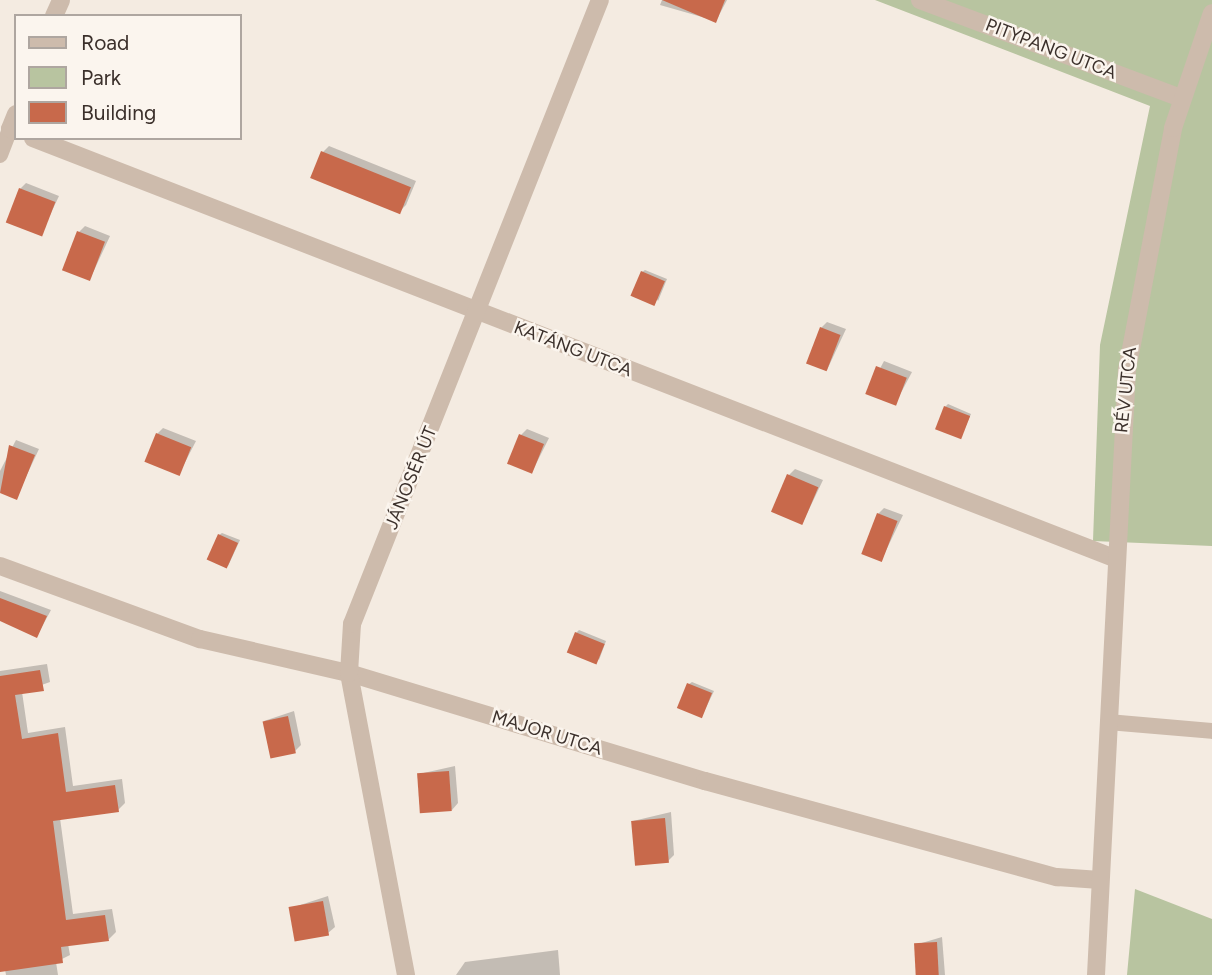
<!DOCTYPE html>
<html>
<head>
<meta charset="utf-8">
<style>
  body { margin:0 }
  #map { position:relative; width:1212px; height:975px; overflow:hidden; background:#f4ebe1; font-family:Figtree,sans-serif }
  div>[style] { position:absolute }
  .green>* { inset:0; background:#b8c4a0 }
  .shadow>* { inset:0; background:#0003 }
  .building>* { inset:0; background:#c8694b; transform-origin:0 0 }
  .service>* { height:16px; margin:-8px; padding:0 8px; transform-origin:8px; border-radius:8px; background:#cdbbac }
  .minor>* { height:18px; margin:-9px; padding:0 9px; transform-origin:9px; border-radius:9px; background:#cdbbac }
  span { translate:-50% -50%; white-space:nowrap; text-align:center; line-height:1.15; -webkit-text-stroke:5px #fbf5ee; paint-order:stroke }
  .street-label { font-size:18px; color:#3b302b }
  .legend { position:absolute; left:14px; top:14px; width:228px; height:126px; box-sizing:border-box; background:#fbf5ee; border:2px solid #aea6a0; margin:0; padding:9px 12px; list-style:none; font-size:21px; color:#3b302b }
  .legend li { display:flex; align-items:center; gap:14px; height:35px }
  .legend b { width:35px; border:2px solid #aea6a0 }
</style>
</head>
<body>
<div id="map">
  <div class="green">
    <i style="clip-path:polygon(875px 0,1212px 0,1212px 546px,1093px 541px,1100px 345px,1150px 106px)"></i>
    <i style="clip-path:polygon(1135px 889px,1212px 919px,1212px 975px,1127px 975px)"></i>
  </div>
  <div class="shadow">
    <i style="clip-path:polygon(662px 0,727px 0,716px 21px,660px 5px)"></i>
    <i style="clip-path:polygon(329px 146px,416px 181px,406px 205px,400px 211px,323px 152px)"></i>
    <i style="clip-path:polygon(26px 183px,59px 196px,41px 234px,20px 189px)"></i>
    <i style="clip-path:polygon(85px 226px,110px 236px,90px 279px,79px 232px)"></i>
    <i style="clip-path:polygon(645px 270px,667px 279px,658px 301px,642px 272px)"></i>
    <i style="clip-path:polygon(827px 322px,846px 329px,827px 370px,821px 328px)"></i>
    <i style="clip-path:polygon(884px 361px,912px 372px,895px 404px,867px 393px)"></i>
    <i style="clip-path:polygon(948px 404px,971px 414px,961px 437px,945px 407px)"></i>
    <i style="clip-path:polygon(163px 428px,196px 441px,179px 474px,157px 434px)"></i>
    <i style="clip-path:polygon(527px 429px,549px 438px,532px 472px,521px 435px)"></i>
    <i style="clip-path:polygon(16px 440px,39px 449px,16px 498px,0 492px,0 471px)"></i>
    <i style="clip-path:polygon(795px 469px,823px 480px,803px 522px,789px 475px)"></i>
    <i style="clip-path:polygon(884px 508px,903px 515px,881px 561px,878px 514px)"></i>
    <i style="clip-path:polygon(222px 533px,240px 540px,228px 566px,219px 535px)"></i>
    <i style="clip-path:polygon(0 591px,51px 610px,37px 636px,0 619px)"></i>
    <i style="clip-path:polygon(579px 630px,606px 641px,599px 660px,576px 633px)"></i>
    <i style="clip-path:polygon(47px 664px,50px 682px,22px 692px,28px 733px,65px 727px,73px 786px,122px 779px,125px 803px,118px 810px,60px 818px,73px 914px,112px 909px,116px 932px,109px 939px,68px 944px,70px 955px,56px 962px,58px 975px,6px 975px,0 941px,0 671px)"></i>
    <i style="clip-path:polygon(692px 682px,714px 691px,702px 716px,689px 684px)"></i>
    <i style="clip-path:polygon(294px 711px,301px 745px,295px 751px,264px 721px)"></i>
    <i style="clip-path:polygon(455px 766px,458px 803px,452px 810px,419px 774px)"></i>
    <i style="clip-path:polygon(671px 812px,674px 855px,668px 861px,633px 821px)"></i>
    <i style="clip-path:polygon(328px 896px,335px 927px,328px 933px,291px 908px)"></i>
    <i style="clip-path:polygon(942px 937px,945px 975px,918px 975px,915px 945px)"></i>
    <i style="clip-path:polygon(558px 950px,560px 975px,456px 975px,465px 962px)"></i>
  </div>
  <div class="building">
    <i style="clip-path:polygon(662px 0,725px 0,716px 23px)"></i>
    <i style="left:321px;top:151px;width:97px;height:29px;rotate:22deg"></i>
    <i style="left:19px;top:188px;width:39px;height:37px;rotate:21deg"></i>
    <i style="left:77px;top:231px;width:30px;height:42px;rotate:21deg"></i>
    <i style="left:641px;top:271px;width:26px;height:27px;rotate:23deg"></i>
    <i style="left:820px;top:327px;width:22px;height:39px;rotate:21deg"></i>
    <i style="left:876px;top:366px;width:33px;height:30px;rotate:21deg"></i>
    <i style="left:944px;top:406px;width:28px;height:25px;rotate:21deg"></i>
    <i style="left:156px;top:433px;width:38px;height:31px;rotate:22deg"></i>
    <i style="left:519px;top:434px;width:27px;height:32px;rotate:22deg"></i>
    <i style="clip-path:polygon(9px 445px,35px 455px,17px 500px,0 493px)"></i>
    <i style="left:787px;top:474px;width:34px;height:41px;rotate:23deg"></i>
    <i style="left:877px;top:513px;width:22px;height:44px;rotate:21deg"></i>
    <i style="left:218px;top:534px;width:22px;height:28px;rotate:24deg"></i>
    <i style="clip-path:polygon(0 598px,47px 616px,37px 638px,0 621px)"></i>
    <i style="left:575px;top:632px;width:32px;height:22px;rotate:22deg"></i>
    <i style="clip-path:polygon(40px 670px,44px 691px,15px 695px,22px 739px,58px 733px,66px 792px,115px 785px,119px 812px,53px 821px,66px 920px,105px 915px,109px 941px,61px 947px,63px 963px,0 972px,0 676px)"></i>
    <i style="left:687px;top:683px;width:27px;height:27px;rotate:22deg"></i>
    <i style="left:288px;top:716px;width:38px;height:26px;rotate:78deg"></i>
    <i style="left:449px;top:771px;width:40px;height:32px;rotate:86deg"></i>
    <i style="left:665px;top:818px;width:45px;height:34px;rotate:85deg"></i>
    <i style="left:323px;top:901px;width:35px;height:35px;rotate:80deg"></i>
    <i style="left:937px;top:942px;width:33px;height:23px;rotate:87deg"></i>
  </div>
  <div class="service">
    <i style="left:0;top:155px;width:28px;rotate:-69deg"></i>
    <i style="left:1108px;top:722px;width:104px;rotate:4.9deg"></i>
  </div>
  <div class="minor">
    <i style="left:920px;top:0;width:279px;rotate:20.6deg"></i>
    <i style="left:54px;top:16px;width:17px;rotate:-66deg"></i>
    <i style="left:16px;top:114px;width:16px;rotate:112deg"></i>
    <i style="left:10px;top:129px;width:6px;rotate:18deg"></i>
    <i style="left:33px;top:138px;width:1160px;rotate:21.23deg"></i>
    <i style="left:0;top:566px;width:213px;rotate:20.1deg"></i>
    <i style="left:200px;top:639px;width:153px;rotate:12.9deg"></i>
    <i style="left:349px;top:673px;width:372px;rotate:16.9deg"></i>
    <i style="left:705px;top:781px;width:365px;rotate:15.3deg"></i>
    <i style="left:1057px;top:877px;width:43px;rotate:4deg"></i>
    <i style="left:406px;top:975px;width:307px;rotate:-100.7deg"></i>
    <i style="left:349px;top:673px;width:49px;rotate:-86.5deg"></i>
    <i style="left:352px;top:624px;width:671px;rotate:-68.33deg"></i>
    <i style="left:1096px;top:975px;width:606px;rotate:-87.07deg"></i>
    <i style="left:1127px;top:370px;width:246px;rotate:-79.2deg"></i>
    <i style="left:1173px;top:128px;width:121px;rotate:-71.3deg"></i>
  </div>
  <div class="street-label">
    <span style="left:1051px;top:49px;rotate:21deg">PITYPANG UTCA</span>
    <span style="left:573px;top:349px;rotate:21deg">KATÁNG UTCA</span>
    <span style="left:1126px;top:390px;rotate:-84deg">RÉV UTCA</span>
    <span style="left:411px;top:478px;rotate:-68deg">JÁNOSÉR ÚT</span>
    <span style="left:547px;top:733px;rotate:17deg">MAJOR UTCA</span>
  </div>
  <ul class="legend">
  <li><b style="height:9px;background:#cdbbac"></b>Road</li>
  <li><b style="height:19px;background:#b8c4a0"></b>Park</li>
  <li><b style="height:19px;background:#c8694b"></b>Building</li>
  </ul>
</div>
</body>
</html>
